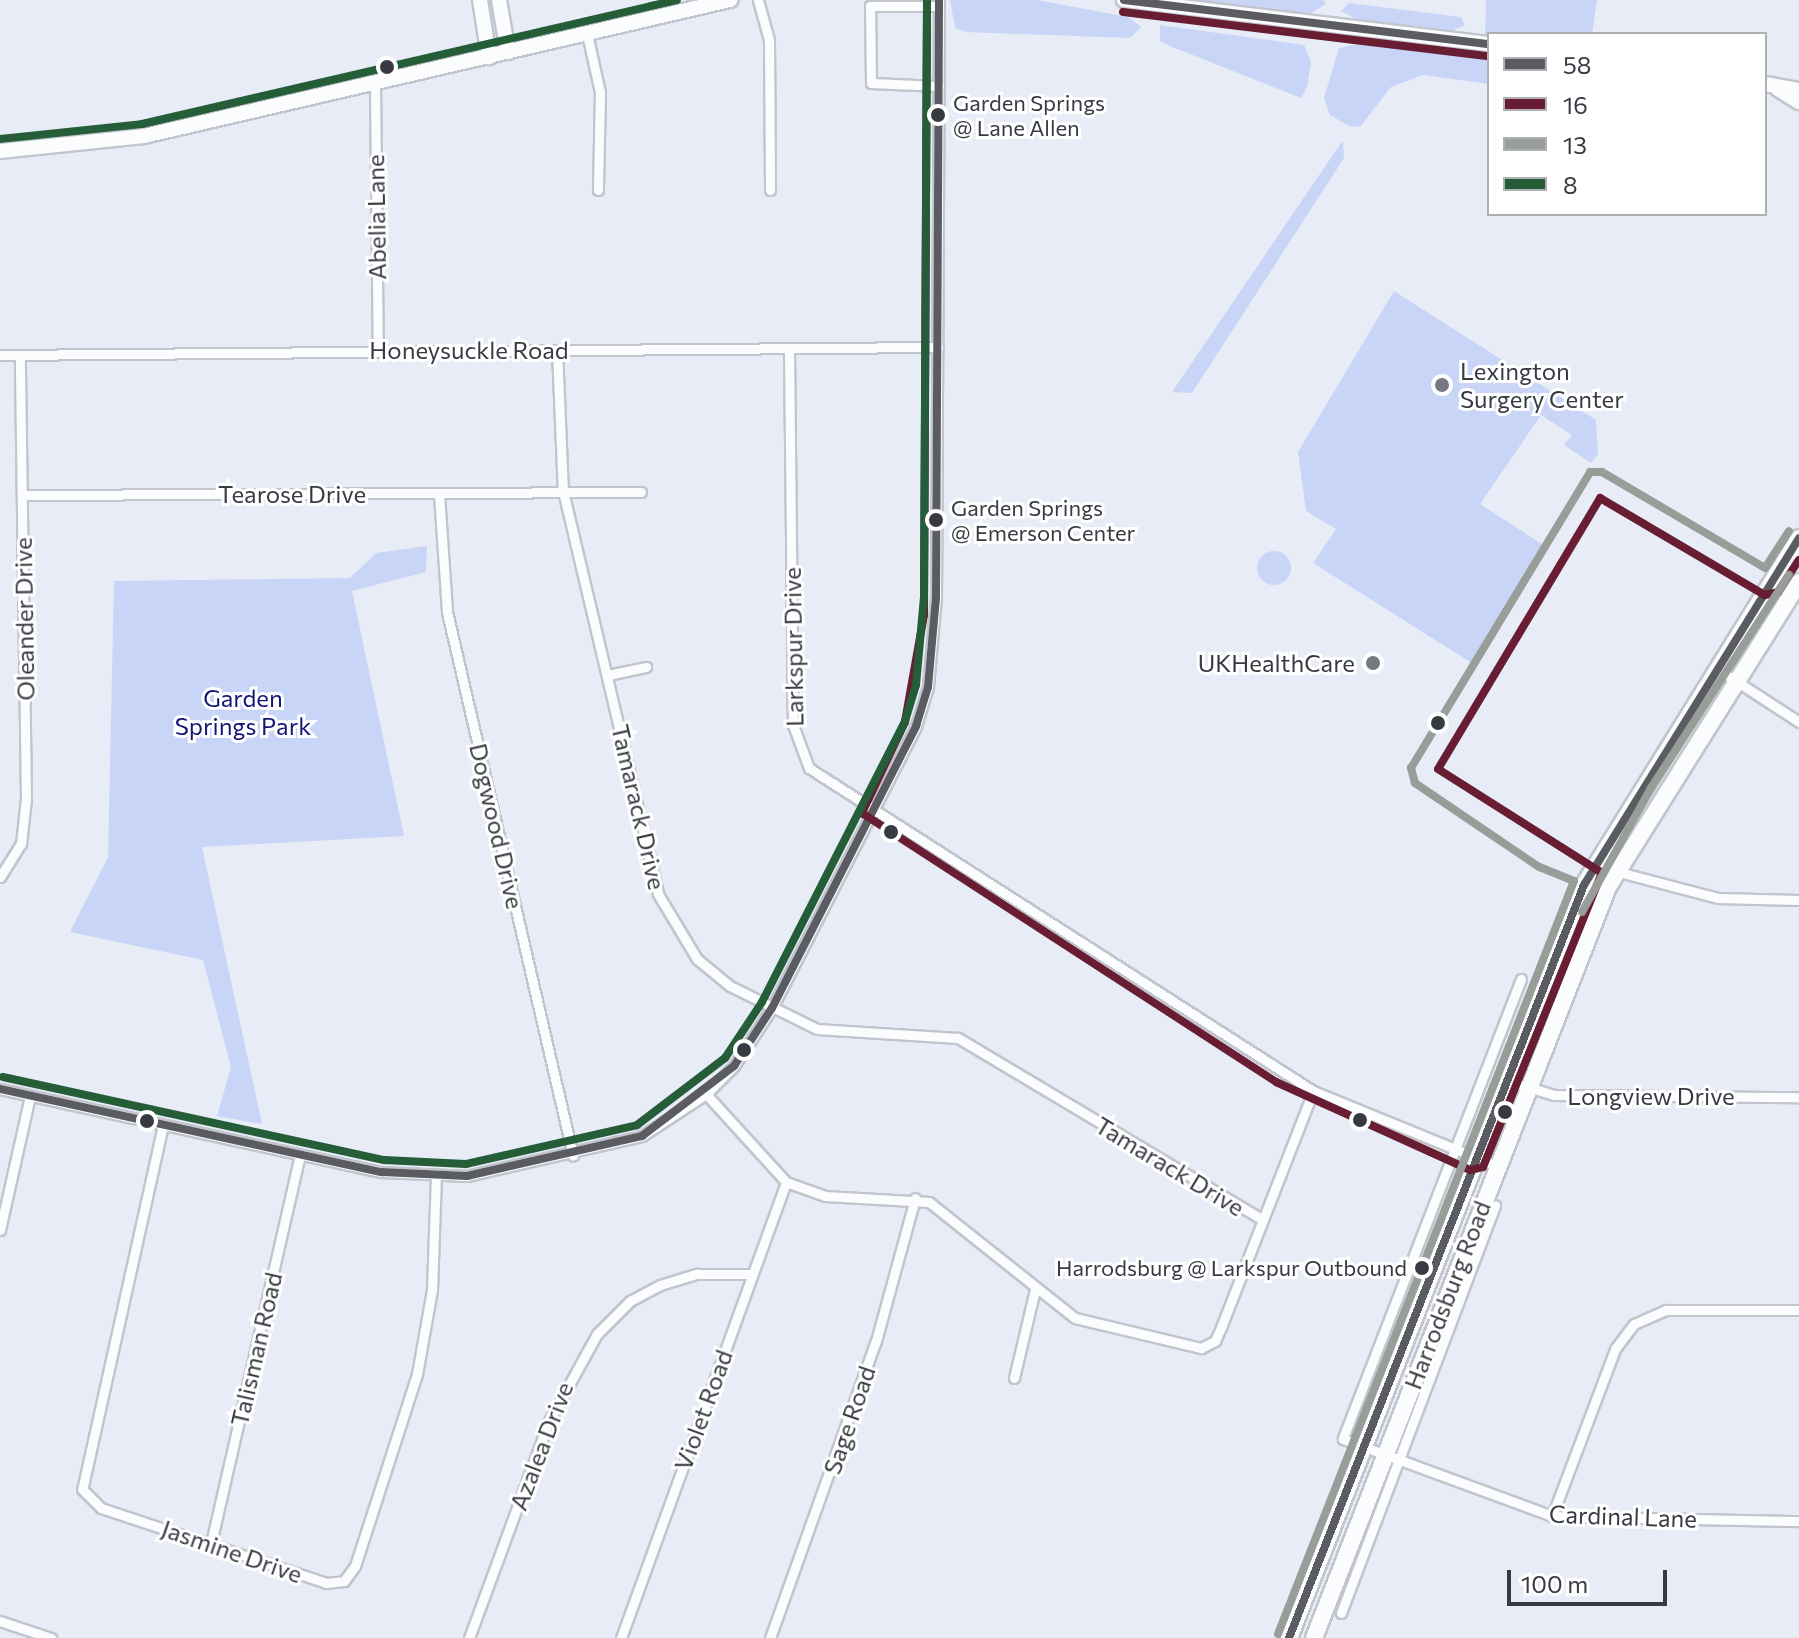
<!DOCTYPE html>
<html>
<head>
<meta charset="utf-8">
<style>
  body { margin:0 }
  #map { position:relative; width:1799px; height:1638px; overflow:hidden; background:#e7ecf6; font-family:Commissioner,sans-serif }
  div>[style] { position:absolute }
  .green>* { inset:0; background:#c8d5f6 }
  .round { border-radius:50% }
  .roads { filter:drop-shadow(2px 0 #c2c5cd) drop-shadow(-2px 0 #c2c5cd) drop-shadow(0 2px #c2c5cd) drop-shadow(0 -2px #c2c5cd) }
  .street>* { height:9px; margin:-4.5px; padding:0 4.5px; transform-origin:4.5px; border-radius:4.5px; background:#fbfcfe }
  .secondary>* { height:14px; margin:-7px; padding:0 7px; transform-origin:7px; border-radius:7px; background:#fbfcfe }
  .primary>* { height:16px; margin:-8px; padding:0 8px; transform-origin:8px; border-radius:8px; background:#fbfcfe }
  .bus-1>* { height:8px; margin:-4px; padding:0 4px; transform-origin:4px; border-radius:4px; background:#5a5c61 }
  .bus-2>* { height:8px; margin:-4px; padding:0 4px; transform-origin:4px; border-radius:4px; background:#691d32 }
  .bus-3>* { height:8px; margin:-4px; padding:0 4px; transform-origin:4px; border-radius:4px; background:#989d99 }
  .bus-4>* { height:8px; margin:-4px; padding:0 4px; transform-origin:4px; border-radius:4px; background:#255d39 }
  .dots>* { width:22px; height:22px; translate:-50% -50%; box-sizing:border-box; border:4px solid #fff; border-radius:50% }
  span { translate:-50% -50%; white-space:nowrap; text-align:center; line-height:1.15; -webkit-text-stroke:6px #fff; paint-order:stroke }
  .bus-label { font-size:22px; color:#383a42 }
  .left { translate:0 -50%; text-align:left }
  .right { translate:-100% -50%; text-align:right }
  .street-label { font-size:24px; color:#383a42 }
  .poi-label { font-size:24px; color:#383a42 }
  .park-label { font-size:24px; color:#121576 }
  .legend { position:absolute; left:1487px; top:32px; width:280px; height:184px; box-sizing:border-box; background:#fff; border:2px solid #afb0b3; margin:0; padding:10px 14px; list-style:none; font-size:24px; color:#383a42 }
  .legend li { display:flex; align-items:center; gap:16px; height:40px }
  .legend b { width:40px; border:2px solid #afb0b3 }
  .scale { position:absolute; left:1507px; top:1570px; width:160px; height:36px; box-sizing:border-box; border:4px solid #383a42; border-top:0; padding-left:10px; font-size:24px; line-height:28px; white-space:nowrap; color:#383a42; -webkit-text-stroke:6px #fff; paint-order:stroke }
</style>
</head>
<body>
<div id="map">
  <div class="green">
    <i style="clip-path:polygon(950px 0,1037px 0,1128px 17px,1141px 27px,1130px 38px,966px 32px,955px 28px)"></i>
    <i style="clip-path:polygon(1194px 0,1323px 0,1326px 4px,1308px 15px)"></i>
    <i style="clip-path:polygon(1486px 0,1597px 0,1592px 34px,1489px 34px,1485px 44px)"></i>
    <i style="clip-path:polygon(1349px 3px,1461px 17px,1465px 25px,1449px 32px,1358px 20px,1341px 11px)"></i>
    <i style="clip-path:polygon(1160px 25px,1304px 45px,1311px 62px,1307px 87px,1301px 98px,1170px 46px,1160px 41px)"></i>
    <i style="clip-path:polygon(1358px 44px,1489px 55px,1489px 84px,1423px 75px,1391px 87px,1360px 127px,1349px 126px,1330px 115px,1324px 98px,1339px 48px)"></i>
    <i style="clip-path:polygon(1343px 140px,1344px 158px,1192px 393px,1172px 392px)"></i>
    <i style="clip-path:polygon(1394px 291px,1596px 420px,1598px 454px,1591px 463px,1564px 445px,1572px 435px,1541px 415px,1480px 504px,1548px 548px,1475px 665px,1313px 563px,1336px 529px,1306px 511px,1298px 452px)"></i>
    <i style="clip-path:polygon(427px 546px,426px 572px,352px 591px,404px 836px,202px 847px,262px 1124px,217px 1116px,231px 1067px,203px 960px,70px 932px,108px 857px,114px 581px,350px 578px,376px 553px)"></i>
    <i class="round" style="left:1257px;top:551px;width:34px;height:34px"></i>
  </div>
  <div class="roads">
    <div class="street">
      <i style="left:758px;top:0;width:41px;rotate:74.6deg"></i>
      <i style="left:769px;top:40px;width:150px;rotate:89.6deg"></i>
      <i style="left:587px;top:34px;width:59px;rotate:77.4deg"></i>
      <i style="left:600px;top:92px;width:98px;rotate:91.2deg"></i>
      <i style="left:375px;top:83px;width:268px;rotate:89.4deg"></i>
      <i style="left:939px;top:86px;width:68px;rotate:-177.5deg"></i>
      <i style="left:871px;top:83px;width:77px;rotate:-90.7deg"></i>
      <i style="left:870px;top:6px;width:69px"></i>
      <i style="left:789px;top:349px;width:376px;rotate:89.4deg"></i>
      <i style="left:793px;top:725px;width:46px;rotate:69.6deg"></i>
      <i style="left:809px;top:768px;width:599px;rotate:32.65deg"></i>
      <i style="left:1313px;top:1091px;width:199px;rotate:22.2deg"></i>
      <i style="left:557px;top:350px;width:141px;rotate:87.6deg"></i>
      <i style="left:563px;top:491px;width:414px;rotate:76.7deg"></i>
      <i style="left:658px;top:894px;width:76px;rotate:59deg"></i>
      <i style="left:697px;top:959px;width:43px;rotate:39.3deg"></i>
      <i style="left:730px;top:986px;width:97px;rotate:26.3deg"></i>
      <i style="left:817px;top:1029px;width:141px;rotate:3.7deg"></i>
      <i style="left:958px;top:1038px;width:354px;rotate:30.8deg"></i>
      <i style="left:0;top:355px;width:938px;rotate:-0.49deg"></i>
      <i style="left:439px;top:494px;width:118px;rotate:86.1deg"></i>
      <i style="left:447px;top:612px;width:558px;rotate:76.96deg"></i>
      <i style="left:22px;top:495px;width:619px;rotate:-0.28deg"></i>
      <i style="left:1716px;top:668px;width:99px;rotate:33deg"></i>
      <i style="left:608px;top:675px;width:39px;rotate:-12deg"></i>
      <i style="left:1590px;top:874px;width:25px;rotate:-7deg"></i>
      <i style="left:1615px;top:871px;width:106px;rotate:14.7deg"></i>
      <i style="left:1718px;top:898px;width:81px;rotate:1.4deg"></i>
      <i style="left:0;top:877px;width:39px;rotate:-58deg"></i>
      <i style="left:21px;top:844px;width:45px;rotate:-83.7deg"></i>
      <i style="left:26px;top:799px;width:444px;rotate:-90.8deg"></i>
      <i style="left:1521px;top:979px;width:493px;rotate:111.2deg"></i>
      <i style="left:1343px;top:1439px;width:223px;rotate:20.2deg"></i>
      <i style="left:1552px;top:1516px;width:247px;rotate:1.2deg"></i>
      <i style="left:1505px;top:1080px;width:51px;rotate:17deg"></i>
      <i style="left:1554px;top:1095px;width:245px;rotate:0.5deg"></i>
      <i style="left:0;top:1089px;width:391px;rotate:12.3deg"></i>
      <i style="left:382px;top:1172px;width:85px;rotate:2.7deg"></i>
      <i style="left:467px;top:1176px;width:180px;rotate:-12.9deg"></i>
      <i style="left:642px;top:1136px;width:77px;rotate:-33.3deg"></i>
      <i style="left:706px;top:1094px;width:40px;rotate:-45deg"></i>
      <i style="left:734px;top:1066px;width:69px;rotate:-56.8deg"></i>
      <i style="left:772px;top:1008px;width:317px;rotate:-62.9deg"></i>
      <i style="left:916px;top:726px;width:41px;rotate:-72.9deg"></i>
      <i style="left:928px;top:687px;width:89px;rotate:-84.9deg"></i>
      <i style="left:936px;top:598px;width:598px;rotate:-89.71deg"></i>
      <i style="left:706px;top:1094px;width:119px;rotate:47.7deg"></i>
      <i style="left:786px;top:1182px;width:41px;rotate:19.7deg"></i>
      <i style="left:825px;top:1196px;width:104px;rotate:3.3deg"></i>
      <i style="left:929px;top:1202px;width:186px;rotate:38.5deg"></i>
      <i style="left:1075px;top:1318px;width:130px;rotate:13.4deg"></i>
      <i style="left:1201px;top:1348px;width:16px;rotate:-27deg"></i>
      <i style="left:1215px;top:1341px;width:17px;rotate:-66deg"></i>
      <i style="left:1222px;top:1325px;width:251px;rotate:-68.7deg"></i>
      <i style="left:163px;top:1125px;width:373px;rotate:102.5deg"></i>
      <i style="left:82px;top:1489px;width:27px;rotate:45deg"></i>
      <i style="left:101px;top:1508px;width:237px;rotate:18.4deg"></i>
      <i style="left:326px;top:1583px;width:18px;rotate:-6deg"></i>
      <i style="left:344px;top:1581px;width:19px;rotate:-54deg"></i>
      <i style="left:355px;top:1566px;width:202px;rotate:-72.1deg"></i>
      <i style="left:417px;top:1374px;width:85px;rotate:-79.9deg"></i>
      <i style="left:432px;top:1290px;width:115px;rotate:-88deg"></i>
      <i style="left:0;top:1230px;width:137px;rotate:-77.4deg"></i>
      <i style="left:1014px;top:1378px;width:91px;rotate:-76.7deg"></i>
      <i style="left:1552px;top:1516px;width:178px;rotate:-69.3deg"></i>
      <i style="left:1615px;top:1349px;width:31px;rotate:-53deg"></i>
      <i style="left:1634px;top:1324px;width:35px;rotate:-24deg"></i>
      <i style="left:1666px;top:1310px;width:133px"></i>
      <i style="left:211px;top:1543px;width:398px;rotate:-77.1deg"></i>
      <i style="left:1341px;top:1613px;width:436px;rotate:-69.3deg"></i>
      <i style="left:0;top:1621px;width:54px;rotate:18.4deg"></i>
      <i style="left:469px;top:1638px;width:229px;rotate:-69.8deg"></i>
      <i style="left:548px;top:1423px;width:102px;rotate:-61.2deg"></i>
      <i style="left:597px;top:1334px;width:47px;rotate:-45deg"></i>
      <i style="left:630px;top:1301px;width:34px;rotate:-28deg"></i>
      <i style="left:660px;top:1285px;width:39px;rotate:-17deg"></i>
      <i style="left:697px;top:1274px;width:55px"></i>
      <i style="left:621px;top:1638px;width:485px;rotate:-70.1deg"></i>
      <i style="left:770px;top:1638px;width:315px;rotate:-70.4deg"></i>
      <i style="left:876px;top:1341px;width:148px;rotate:-74.7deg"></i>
    </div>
    <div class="secondary">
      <i style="left:480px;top:0;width:58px;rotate:81deg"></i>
      <i style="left:499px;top:0;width:53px;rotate:80.2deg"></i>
      <i style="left:1124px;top:0;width:368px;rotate:6.9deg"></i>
      <i style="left:1765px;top:84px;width:35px;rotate:10deg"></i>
      <i style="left:1778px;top:89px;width:25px;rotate:32deg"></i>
      <i style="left:0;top:151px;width:145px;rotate:-5.9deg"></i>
      <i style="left:144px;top:136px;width:602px;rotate:-13.07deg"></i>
    </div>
    <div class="primary">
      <i style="left:1289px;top:1638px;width:809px;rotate:-68.61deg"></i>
      <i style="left:1584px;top:885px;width:408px;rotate:-58.2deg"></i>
      <i style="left:1314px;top:1638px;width:806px;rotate:-68.62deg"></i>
      <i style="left:1608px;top:887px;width:360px;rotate:-57.9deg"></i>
    </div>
  </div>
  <div class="bus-1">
    <i style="left:1124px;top:0;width:368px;rotate:6.9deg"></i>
    <i style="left:0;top:1089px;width:391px;rotate:12.3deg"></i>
    <i style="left:382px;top:1172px;width:85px;rotate:2.7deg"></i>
    <i style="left:467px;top:1176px;width:180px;rotate:-12.9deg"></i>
    <i style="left:642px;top:1136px;width:116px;rotate:-37.3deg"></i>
    <i style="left:734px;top:1066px;width:69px;rotate:-56.8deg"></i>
    <i style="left:772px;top:1008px;width:317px;rotate:-62.9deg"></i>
    <i style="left:916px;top:726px;width:41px;rotate:-72.9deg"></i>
    <i style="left:928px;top:687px;width:89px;rotate:-84.9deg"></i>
    <i style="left:936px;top:598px;width:598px;rotate:-89.71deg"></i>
    <i style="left:1289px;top:1638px;width:809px;rotate:-68.61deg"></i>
    <i style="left:1584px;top:885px;width:408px;rotate:-58.2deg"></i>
  </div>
  <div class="bus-2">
    <i style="left:927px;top:0;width:615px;rotate:90.28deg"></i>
    <i style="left:924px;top:615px;width:109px;rotate:100.1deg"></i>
    <i style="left:905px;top:722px;width:101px;rotate:115.3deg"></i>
    <i style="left:862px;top:813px;width:494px;rotate:33deg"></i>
    <i style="left:1276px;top:1082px;width:213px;rotate:24.4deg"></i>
    <i style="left:1470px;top:1170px;width:13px;rotate:-13deg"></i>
    <i style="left:1483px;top:1167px;width:317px;rotate:-68deg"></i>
    <i style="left:1602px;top:873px;width:194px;rotate:-147.6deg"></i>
    <i style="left:1438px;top:769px;width:316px;rotate:-59.1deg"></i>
    <i style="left:1600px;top:498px;width:191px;rotate:30.5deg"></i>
    <i style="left:1765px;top:595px;width:13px;rotate:-13deg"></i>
    <i style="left:1778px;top:592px;width:38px;rotate:-57deg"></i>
    <i style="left:1123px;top:12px;width:368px;rotate:6.9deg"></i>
  </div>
  <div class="bus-3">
    <i style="left:1582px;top:912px;width:142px;rotate:-60.9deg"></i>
    <i style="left:1651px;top:788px;width:254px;rotate:-57.1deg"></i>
    <i style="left:1278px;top:1634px;width:809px;rotate:-68.54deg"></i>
    <i style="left:1574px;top:881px;width:38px;rotate:-158deg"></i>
    <i style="left:1539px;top:867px;width:150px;rotate:-145.9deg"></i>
    <i style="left:1415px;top:783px;width:16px;rotate:-105deg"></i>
    <i style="left:1411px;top:768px;width:346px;rotate:-58.8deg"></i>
    <i style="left:1590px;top:472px;width:12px"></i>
    <i style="left:1602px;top:472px;width:189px;rotate:30.5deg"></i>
    <i style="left:1765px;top:568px;width:44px;rotate:-57deg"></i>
  </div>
  <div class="bus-4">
    <i style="left:0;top:139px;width:143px;rotate:-6deg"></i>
    <i style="left:142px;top:124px;width:549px;rotate:-13.05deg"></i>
    <i style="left:3px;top:1077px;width:390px;rotate:12.3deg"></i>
    <i style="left:384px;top:1160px;width:82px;rotate:2.8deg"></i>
    <i style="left:466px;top:1164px;width:175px;rotate:-12.8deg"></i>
    <i style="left:637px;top:1125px;width:111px;rotate:-37.3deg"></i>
    <i style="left:725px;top:1058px;width:67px;rotate:-56.5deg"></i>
    <i style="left:762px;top:1002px;width:315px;rotate:-63deg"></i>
    <i style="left:905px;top:721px;width:38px;rotate:-73deg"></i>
    <i style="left:916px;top:685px;width:88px;rotate:-84.8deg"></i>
    <i style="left:924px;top:597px;width:597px;rotate:-89.71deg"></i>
  </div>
  <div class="dots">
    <i style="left:387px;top:67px;background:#383a42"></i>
    <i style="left:938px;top:115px;background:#383a42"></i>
    <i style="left:1442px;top:385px;background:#757881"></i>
    <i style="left:936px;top:520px;background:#383a42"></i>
    <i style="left:1373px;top:663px;background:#757881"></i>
    <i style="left:1438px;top:723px;background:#383a42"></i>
    <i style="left:891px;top:832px;background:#383a42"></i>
    <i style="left:744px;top:1050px;background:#383a42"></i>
    <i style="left:1505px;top:1112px;background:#383a42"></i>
    <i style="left:1360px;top:1120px;background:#383a42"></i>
    <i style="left:147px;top:1121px;background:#383a42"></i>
    <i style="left:1422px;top:1268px;background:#383a42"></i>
  </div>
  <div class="bus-label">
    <span class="left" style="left:953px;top:115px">Garden Springs<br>@ Lane Allen</span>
    <span class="left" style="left:951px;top:520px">Garden Springs<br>@ Emerson Center</span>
    <span class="right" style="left:1407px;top:1268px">Harrodsburg @ Larkspur Outbound</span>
  </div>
  <div class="street-label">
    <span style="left:376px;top:217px;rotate:-91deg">Abelia Lane</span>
    <span style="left:469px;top:350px">Honeysuckle Road</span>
    <span style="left:292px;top:494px">Tearose Drive</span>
    <span style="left:24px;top:619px;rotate:-91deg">Oleander Drive</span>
    <span style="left:793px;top:647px;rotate:-91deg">Larkspur Drive</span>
    <span style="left:639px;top:807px;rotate:77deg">Tamarack Drive</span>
    <span style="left:497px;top:826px;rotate:77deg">Dogwood Drive</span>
    <span style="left:1651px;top:1096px">Longview Drive</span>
    <span style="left:1170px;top:1166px;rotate:31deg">Tamarack Drive</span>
    <span style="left:1447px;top:1295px;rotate:-69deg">Harrodsburg Road</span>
    <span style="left:256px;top:1349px;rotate:-77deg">Talisman Road</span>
    <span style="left:703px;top:1410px;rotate:-70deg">Violet Road</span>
    <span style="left:849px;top:1420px;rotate:-71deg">Sage Road</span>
    <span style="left:541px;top:1446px;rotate:-69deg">Azalea Drive</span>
    <span style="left:1623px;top:1516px;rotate:2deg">Cardinal Lane</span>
    <span style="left:232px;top:1551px;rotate:19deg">Jasmine Drive</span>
  </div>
  <div class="poi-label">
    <span class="left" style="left:1460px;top:385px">Lexington<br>Surgery Center</span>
    <span class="right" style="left:1355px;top:663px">UKHealthCare</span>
  </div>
  <div class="park-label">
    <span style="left:243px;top:712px">Garden<br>Springs Park</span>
  </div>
  <ul class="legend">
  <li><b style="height:10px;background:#5a5c61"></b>58</li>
  <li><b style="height:10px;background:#691d32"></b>16</li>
  <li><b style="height:10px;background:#989d99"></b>13</li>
  <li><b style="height:10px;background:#255d39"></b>8</li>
  </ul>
  <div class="scale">100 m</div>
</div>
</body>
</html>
